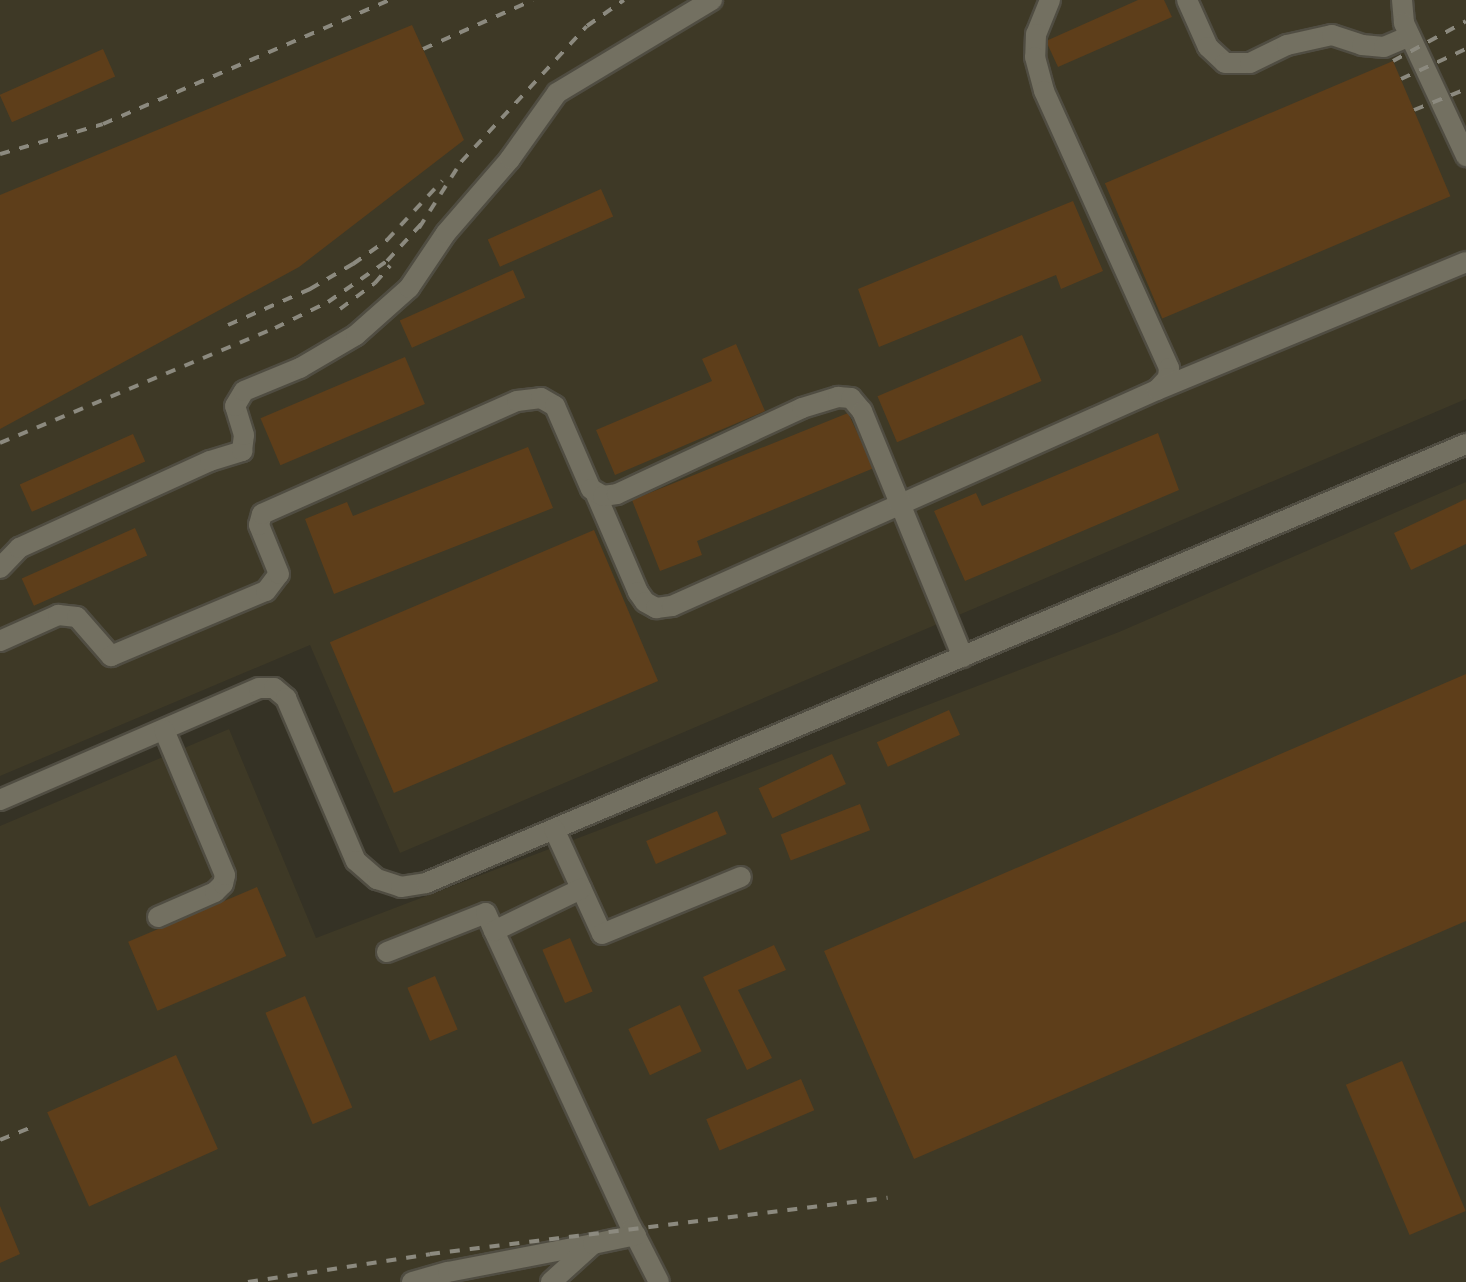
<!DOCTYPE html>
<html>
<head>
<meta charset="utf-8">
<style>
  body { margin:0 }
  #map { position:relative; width:1466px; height:1282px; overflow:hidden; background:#353225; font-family:Arial,sans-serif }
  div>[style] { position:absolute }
  .built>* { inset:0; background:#3e3926 }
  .building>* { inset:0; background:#5e3e1a; transform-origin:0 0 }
  .roads { filter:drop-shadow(2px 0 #504d42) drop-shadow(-2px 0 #504d42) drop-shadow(0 2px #504d42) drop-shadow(0 -2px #504d42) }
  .minor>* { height:20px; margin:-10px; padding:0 10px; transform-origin:10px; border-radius:10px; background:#737061 }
  .rail>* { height:4px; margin-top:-2px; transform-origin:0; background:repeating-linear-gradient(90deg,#8c8a7f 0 10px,transparent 0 20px) }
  span { translate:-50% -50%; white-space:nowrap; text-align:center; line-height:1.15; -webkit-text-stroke:6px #2b281b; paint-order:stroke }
</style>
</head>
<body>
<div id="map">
  <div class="built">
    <i style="clip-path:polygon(0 0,1466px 0,1466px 399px,400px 853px,310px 645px,0 776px)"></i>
    <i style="clip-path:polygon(1466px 482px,1466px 1282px,0 1282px,0 826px,229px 729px,316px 938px,1119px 632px)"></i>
  </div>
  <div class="building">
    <i style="clip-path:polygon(1138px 0,1164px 0,1172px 17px,1058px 67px,1046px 41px)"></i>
    <i style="clip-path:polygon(412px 25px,464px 140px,299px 267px,0 429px,0 195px)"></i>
    <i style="left:103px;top:49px;width:30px;height:113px;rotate:66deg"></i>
    <i style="left:1393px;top:61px;width:147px;height:313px;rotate:67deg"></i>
    <i style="left:601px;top:189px;width:30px;height:124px;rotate:66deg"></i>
    <i style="clip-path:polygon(1073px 201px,1103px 271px,1061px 289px,1056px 275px,879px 347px,858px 289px)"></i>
    <i style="left:513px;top:270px;width:30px;height:124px;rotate:66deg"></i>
    <i style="left:1022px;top:335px;width:50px;height:157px;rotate:67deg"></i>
    <i style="clip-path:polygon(736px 344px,765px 411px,615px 475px,596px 430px,712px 381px,702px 359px)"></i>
    <i style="left:405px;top:357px;width:51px;height:157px;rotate:67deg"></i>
    <i style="clip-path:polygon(848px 413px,874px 468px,697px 541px,702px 555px,660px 571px,632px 500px)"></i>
    <i style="clip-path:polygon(1158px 433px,1179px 490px,965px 581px,934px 511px,976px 493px,982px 506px)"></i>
    <i style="left:133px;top:434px;width:30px;height:124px;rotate:66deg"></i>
    <i style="clip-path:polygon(528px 447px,553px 508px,334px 594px,305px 519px,347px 502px,353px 516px)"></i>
    <i style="clip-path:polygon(1466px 499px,1466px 544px,1411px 570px,1394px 533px)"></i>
    <i style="left:135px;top:528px;width:30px;height:124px;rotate:66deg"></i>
    <i style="left:594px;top:530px;width:164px;height:287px;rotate:67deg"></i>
    <i style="clip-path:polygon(1466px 674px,1466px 921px,914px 1159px,824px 951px)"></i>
    <i style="left:949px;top:710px;width:27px;height:79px;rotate:66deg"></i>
    <i style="left:832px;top:754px;width:33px;height:81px;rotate:65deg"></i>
    <i style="left:860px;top:804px;width:28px;height:85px;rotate:69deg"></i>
    <i style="left:717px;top:811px;width:25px;height:77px;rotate:67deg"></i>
    <i style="left:257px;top:887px;width:75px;height:140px;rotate:67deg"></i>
    <i style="left:570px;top:938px;width:58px;height:30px;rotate:67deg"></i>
    <i style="clip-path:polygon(774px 945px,786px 970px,738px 990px,772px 1058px,747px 1070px,703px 977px)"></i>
    <i style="left:435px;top:976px;width:58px;height:30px;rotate:67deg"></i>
    <i style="left:305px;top:996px;width:121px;height:43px;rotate:67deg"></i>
    <i style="left:680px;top:1005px;width:51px;height:57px;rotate:65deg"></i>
    <i style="left:176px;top:1055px;width:103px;height:141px;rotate:66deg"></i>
    <i style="left:1402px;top:1061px;width:163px;height:61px;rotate:67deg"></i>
    <i style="left:801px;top:1079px;width:34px;height:103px;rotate:67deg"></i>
    <i style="clip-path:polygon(0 1206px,20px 1254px,0 1263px)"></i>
  </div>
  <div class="roads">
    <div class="minor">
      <i style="left:1050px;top:0;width:37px;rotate:112deg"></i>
      <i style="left:1036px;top:34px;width:23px;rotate:92deg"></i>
      <i style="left:1035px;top:57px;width:35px;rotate:75deg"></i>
      <i style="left:1044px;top:91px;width:304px;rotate:65.7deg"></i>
      <i style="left:1169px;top:368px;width:10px;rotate:96deg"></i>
      <i style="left:1168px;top:378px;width:16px;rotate:133deg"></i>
      <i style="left:1187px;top:0;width:51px;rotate:65.9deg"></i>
      <i style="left:1208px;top:47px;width:23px;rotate:43deg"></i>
      <i style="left:1225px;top:63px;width:25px"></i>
      <i style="left:1250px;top:63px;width:41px;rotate:-25.9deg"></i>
      <i style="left:1287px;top:45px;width:46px;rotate:-12.5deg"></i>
      <i style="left:1332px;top:35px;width:32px;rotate:18deg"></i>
      <i style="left:1362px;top:45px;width:22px;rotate:5deg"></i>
      <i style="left:1384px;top:47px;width:28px;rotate:-23deg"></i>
      <i style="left:1402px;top:0;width:23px;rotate:85deg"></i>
      <i style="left:1404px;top:23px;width:147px;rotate:65deg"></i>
      <i style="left:595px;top:492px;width:109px;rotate:66.7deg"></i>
      <i style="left:638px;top:592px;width:12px;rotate:55deg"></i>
      <i style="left:645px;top:602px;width:13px;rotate:29deg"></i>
      <i style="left:656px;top:608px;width:16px;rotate:-7deg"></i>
      <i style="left:672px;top:606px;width:531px;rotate:-24.01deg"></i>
      <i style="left:1157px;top:390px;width:334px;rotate:-22.5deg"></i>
      <i style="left:0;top:568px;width:28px;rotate:-46deg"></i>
      <i style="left:19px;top:548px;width:210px;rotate:-24.5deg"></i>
      <i style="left:210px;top:461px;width:34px;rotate:-17deg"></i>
      <i style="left:242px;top:451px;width:16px;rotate:-83deg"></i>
      <i style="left:244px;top:435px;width:30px;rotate:-107deg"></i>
      <i style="left:235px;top:406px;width:17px;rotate:-59deg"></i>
      <i style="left:244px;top:391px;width:61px;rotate:-22.3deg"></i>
      <i style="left:300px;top:368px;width:65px;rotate:-30.5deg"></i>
      <i style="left:356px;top:335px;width:71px;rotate:-41.6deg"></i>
      <i style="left:409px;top:288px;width:66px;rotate:-56.1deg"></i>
      <i style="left:446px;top:233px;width:98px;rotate:-49.1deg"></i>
      <i style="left:510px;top:159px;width:81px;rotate:-54.5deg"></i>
      <i style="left:557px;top:93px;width:181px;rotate:-31deg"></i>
      <i style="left:0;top:641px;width:64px;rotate:-24.1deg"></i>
      <i style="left:58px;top:615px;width:19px;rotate:6deg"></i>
      <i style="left:77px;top:617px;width:52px;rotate:48.9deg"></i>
      <i style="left:111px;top:656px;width:168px;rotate:-22.8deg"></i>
      <i style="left:266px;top:591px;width:21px;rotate:-53deg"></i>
      <i style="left:279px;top:574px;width:53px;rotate:-112.2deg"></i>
      <i style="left:259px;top:525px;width:11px;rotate:-75deg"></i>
      <i style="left:262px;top:514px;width:279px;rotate:-23.9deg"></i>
      <i style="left:517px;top:401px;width:24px;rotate:-7deg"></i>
      <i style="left:541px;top:398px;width:16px;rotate:30deg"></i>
      <i style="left:555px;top:406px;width:90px;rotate:66.6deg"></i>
      <i style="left:591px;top:489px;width:14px;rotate:30deg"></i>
      <i style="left:603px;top:496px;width:14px;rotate:-8deg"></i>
      <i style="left:617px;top:494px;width:204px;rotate:-24.9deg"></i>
      <i style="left:802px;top:408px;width:38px;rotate:-17deg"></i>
      <i style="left:838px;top:397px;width:13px;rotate:4deg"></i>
      <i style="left:851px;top:398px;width:17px;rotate:50deg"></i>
      <i style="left:862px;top:411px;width:266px;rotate:67.7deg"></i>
      <i style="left:0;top:800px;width:282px;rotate:-23.4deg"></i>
      <i style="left:259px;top:688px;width:15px"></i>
      <i style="left:274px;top:688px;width:16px;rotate:40deg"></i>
      <i style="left:286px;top:698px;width:177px;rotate:66.8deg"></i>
      <i style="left:356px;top:861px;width:28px;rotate:41deg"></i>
      <i style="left:377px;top:879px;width:25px;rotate:18deg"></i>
      <i style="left:401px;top:887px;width:25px;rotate:-9deg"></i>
      <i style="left:426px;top:883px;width:1129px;rotate:-22.89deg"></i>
      <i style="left:554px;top:829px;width:115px;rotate:65.4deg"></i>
      <i style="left:602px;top:934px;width:150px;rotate:-22.3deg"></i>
      <i style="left:158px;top:917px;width:62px;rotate:-23.7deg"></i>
      <i style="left:215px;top:892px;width:11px;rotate:-45deg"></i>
      <i style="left:223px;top:884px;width:9px;rotate:-77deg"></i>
      <i style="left:225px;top:875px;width:157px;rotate:-112.8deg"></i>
      <i style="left:494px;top:931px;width:328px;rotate:65.2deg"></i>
      <i style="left:632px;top:1229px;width:59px;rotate:63deg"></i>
      <i style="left:387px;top:952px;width:106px;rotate:-21.5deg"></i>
      <i style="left:486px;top:913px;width:20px;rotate:66deg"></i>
      <i style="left:494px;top:931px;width:97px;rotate:-25.8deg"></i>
      <i style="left:412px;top:1282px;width:37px;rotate:-16deg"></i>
      <i style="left:448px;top:1272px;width:148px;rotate:-10.9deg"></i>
      <i style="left:551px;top:1282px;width:57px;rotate:-42.1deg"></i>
      <i style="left:593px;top:1244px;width:44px;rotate:-11.8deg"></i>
    </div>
  </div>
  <div class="rail">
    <i style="left:423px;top:49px;width:120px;rotate:-24deg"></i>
    <i style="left:1393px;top:61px;width:83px;rotate:-28.7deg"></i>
    <i style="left:1401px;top:79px;width:72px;rotate:-24.8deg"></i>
    <i style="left:1414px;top:110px;width:56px;rotate:-22deg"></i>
    <i style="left:0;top:154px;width:107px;rotate:-16.2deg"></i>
    <i style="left:103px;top:124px;width:313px;rotate:-23.4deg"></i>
    <i style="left:419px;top:228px;width:78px;rotate:-57.5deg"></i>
    <i style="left:461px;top:162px;width:185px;rotate:-47.2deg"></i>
    <i style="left:587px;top:26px;width:45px;rotate:-35.1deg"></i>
    <i style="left:340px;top:309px;width:44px;rotate:-36.6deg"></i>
    <i style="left:375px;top:283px;width:23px;rotate:-49deg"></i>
    <i style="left:228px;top:325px;width:90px;rotate:-23.7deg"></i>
    <i style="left:310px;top:289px;width:50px;rotate:-30.2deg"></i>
    <i style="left:353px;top:264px;width:42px;rotate:-35.2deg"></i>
    <i style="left:387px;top:240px;width:81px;rotate:-47deg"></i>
    <i style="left:0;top:443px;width:298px;rotate:-22.7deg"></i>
    <i style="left:275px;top:328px;width:59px;rotate:-26.1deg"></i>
    <i style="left:328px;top:302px;width:72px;rotate:-34.8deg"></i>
    <i style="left:387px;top:261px;width:54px;rotate:-47.2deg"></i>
    <i style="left:0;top:1140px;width:38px;rotate:-22deg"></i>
    <i style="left:248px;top:1282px;width:184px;rotate:-8.7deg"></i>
    <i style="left:430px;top:1254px;width:461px;rotate:-7deg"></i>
  </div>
</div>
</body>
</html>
